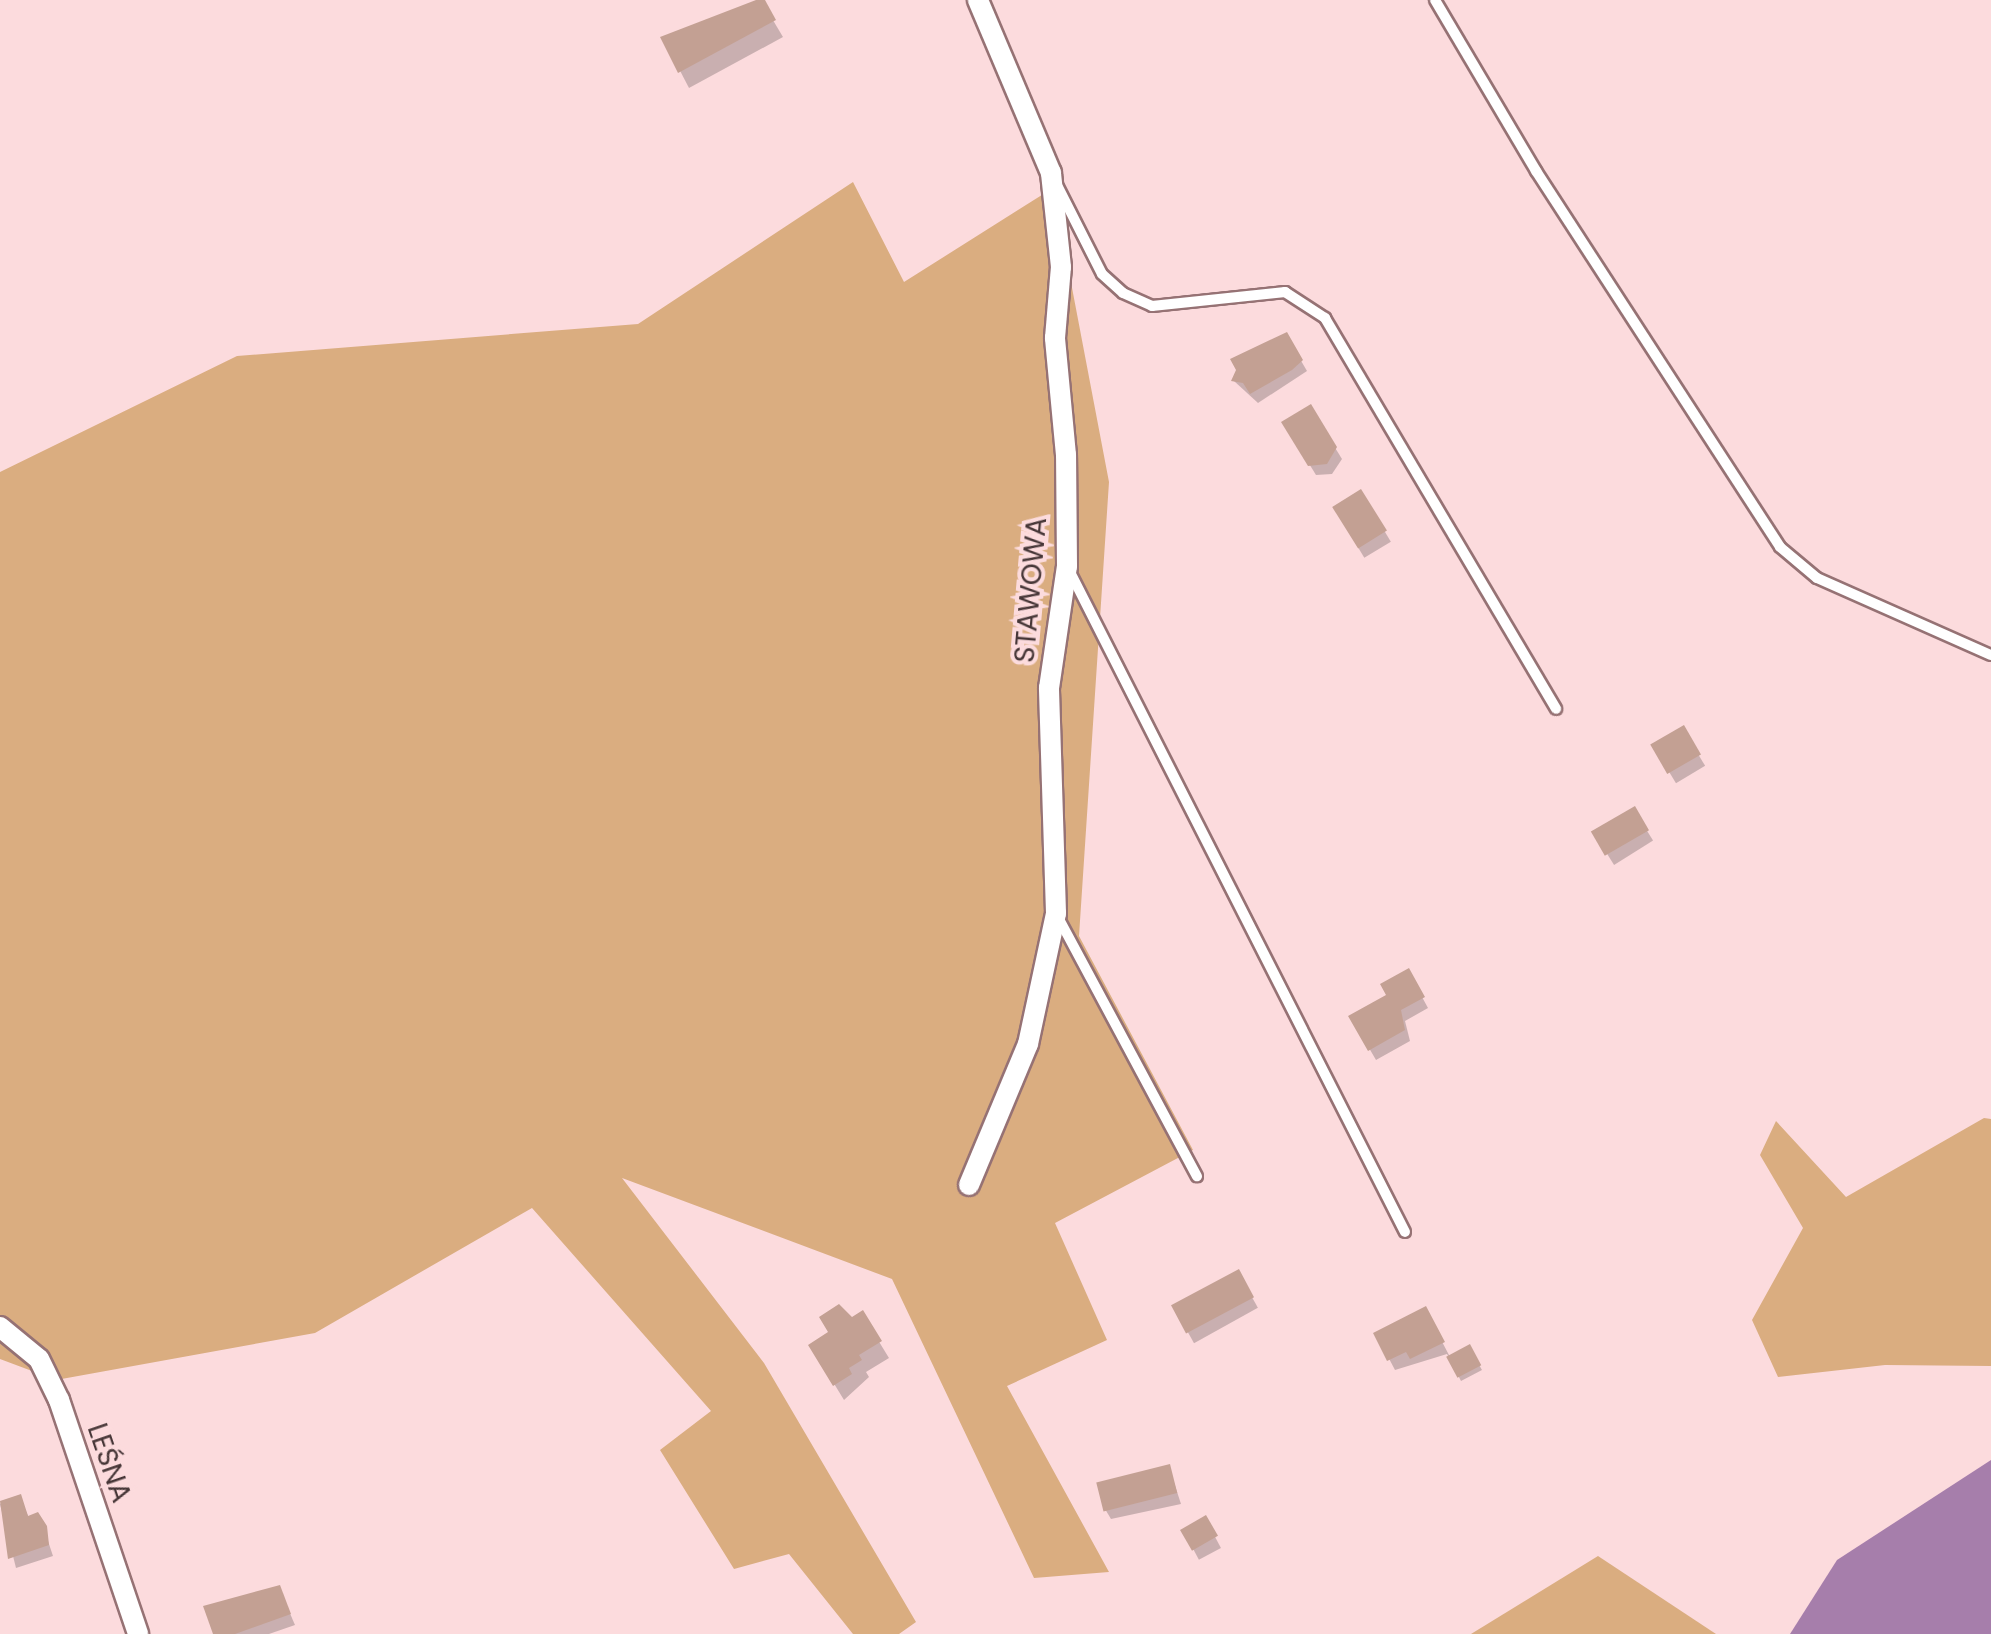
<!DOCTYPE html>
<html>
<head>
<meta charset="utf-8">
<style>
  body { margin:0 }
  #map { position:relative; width:1991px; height:1634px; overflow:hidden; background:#fcdbdd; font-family:Poppins,sans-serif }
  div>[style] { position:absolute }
  .forest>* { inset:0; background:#daad80 }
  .water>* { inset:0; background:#a67eab }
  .shadow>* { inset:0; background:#0003; transform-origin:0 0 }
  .building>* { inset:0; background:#c3a093; transform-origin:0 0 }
  .roads { filter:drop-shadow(2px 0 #967274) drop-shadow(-2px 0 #967274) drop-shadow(0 2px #967274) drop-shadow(0 -2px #967274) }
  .lane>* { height:10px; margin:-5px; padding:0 5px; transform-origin:5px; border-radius:5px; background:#fff }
  .street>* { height:20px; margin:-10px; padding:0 10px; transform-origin:10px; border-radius:10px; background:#fff }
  span { translate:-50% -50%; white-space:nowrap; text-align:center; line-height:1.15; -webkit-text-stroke:8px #fcdbdd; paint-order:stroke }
  .street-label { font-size:28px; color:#463637 }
</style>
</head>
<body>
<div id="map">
  <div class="forest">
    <i style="clip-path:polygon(853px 182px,904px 282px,1053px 188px,1109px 482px,1079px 936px,1193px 1150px,1055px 1223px,1107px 1340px,1007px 1386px,1109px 1572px,1034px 1578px,892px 1279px,622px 1178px,764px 1363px,916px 1622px,899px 1634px,853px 1634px,789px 1554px,734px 1569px,660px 1450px,711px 1411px,532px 1208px,315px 1333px,56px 1380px,0 1359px,0 472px,237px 356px,638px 324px)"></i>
    <i style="clip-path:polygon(1984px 1118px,1991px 1119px,1991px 1366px,1885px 1365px,1778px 1377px,1752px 1320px,1803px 1228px,1760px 1155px,1776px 1121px,1846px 1197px)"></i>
    <i style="clip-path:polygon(1598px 1556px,1716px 1634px,1471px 1634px)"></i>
  </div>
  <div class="water">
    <i style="clip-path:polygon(1991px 1460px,1991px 1634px,1790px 1634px,1837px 1560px)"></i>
  </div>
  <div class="shadow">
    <i style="clip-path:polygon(761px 0,783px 37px,689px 88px,663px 38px)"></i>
    <i style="clip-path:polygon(1286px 335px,1307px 371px,1258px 403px,1234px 381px)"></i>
    <i style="clip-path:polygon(1310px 407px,1342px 459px,1332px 474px,1316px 475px,1284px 423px)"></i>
    <i style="left:1361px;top:492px;width:58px;height:31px;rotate:59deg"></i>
    <i style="left:1683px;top:729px;width:43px;height:34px;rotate:59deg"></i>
    <i style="left:1634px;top:810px;width:36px;height:46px;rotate:58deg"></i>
    <i style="clip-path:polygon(1408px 971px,1428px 1008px,1405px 1021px,1410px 1041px,1376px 1060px,1351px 1017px,1389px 996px)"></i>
    <i style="left:1238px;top:1272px;width:41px;height:73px;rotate:61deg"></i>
    <i style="clip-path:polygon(1425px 1309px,1450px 1357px,1469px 1347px,1482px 1370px,1461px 1381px,1447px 1354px,1395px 1370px,1376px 1334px)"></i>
    <i style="clip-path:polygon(862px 1314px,889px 1358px,866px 1372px,869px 1377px,844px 1400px,811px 1346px)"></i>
    <i style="clip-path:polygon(1169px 1467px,1181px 1504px,1111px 1519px,1105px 1509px)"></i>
    <i style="clip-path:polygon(20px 1497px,29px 1518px,43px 1526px,53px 1556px,16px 1568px,0 1504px)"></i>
    <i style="left:1205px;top:1518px;width:34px;height:25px;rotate:62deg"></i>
    <i style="clip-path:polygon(279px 1588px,295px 1625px,269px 1634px,216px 1634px)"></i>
  </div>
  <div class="building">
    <i style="clip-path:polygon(756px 0,765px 0,776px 20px,678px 73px,660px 37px)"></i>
    <i style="clip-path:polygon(1287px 332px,1303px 360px,1292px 370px,1250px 394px,1243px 383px,1231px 381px,1236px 370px,1230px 359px)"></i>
    <i style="clip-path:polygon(1311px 404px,1337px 447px,1327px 464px,1308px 466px,1281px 422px)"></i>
    <i style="left:1361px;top:489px;width:49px;height:34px;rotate:58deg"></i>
    <i style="left:1684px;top:725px;width:34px;height:39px;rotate:60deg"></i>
    <i style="left:1635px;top:806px;width:28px;height:51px;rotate:60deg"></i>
    <i style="clip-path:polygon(1409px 968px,1425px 997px,1401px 1010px,1405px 1030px,1368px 1051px,1348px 1016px,1386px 995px,1380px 984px)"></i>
    <i style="left:1239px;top:1269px;width:32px;height:77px;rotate:62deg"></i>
    <i style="clip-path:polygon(839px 1304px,852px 1317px,863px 1310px,882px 1341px,859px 1355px,862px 1360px,849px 1368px,852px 1374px,833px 1386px,808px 1345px,828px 1332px,819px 1317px)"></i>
    <i style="clip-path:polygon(1426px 1306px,1445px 1342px,1410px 1359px,1406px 1352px,1387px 1361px,1373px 1333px)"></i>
    <i style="left:1470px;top:1344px;width:24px;height:27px;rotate:62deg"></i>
    <i style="left:1170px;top:1464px;width:30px;height:76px;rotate:76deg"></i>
    <i style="clip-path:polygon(21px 1494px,28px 1516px,38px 1512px,47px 1526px,49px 1545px,8px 1559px,0 1501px)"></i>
    <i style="left:1206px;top:1515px;width:24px;height:30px;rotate:60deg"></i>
    <i style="clip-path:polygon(280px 1585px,291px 1614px,235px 1634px,213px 1634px,203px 1606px)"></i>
  </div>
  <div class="roads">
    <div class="lane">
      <i style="left:1435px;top:0;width:199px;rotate:59.4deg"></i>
      <i style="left:1536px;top:171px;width:448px;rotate:57deg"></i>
      <i style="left:1780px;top:547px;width:48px;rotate:40deg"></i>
      <i style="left:1817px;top:578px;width:190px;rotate:23.9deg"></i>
      <i style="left:1058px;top:187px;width:97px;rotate:63.2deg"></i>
      <i style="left:1102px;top:274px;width:28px;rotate:42deg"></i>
      <i style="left:1123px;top:293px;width:32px;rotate:24deg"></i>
      <i style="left:1152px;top:306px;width:134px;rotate:-6deg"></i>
      <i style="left:1285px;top:292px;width:48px;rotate:33deg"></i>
      <i style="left:1325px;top:318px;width:454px;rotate:59.4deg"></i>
      <i style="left:1070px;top:572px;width:740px;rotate:63.09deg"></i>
      <i style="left:1059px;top:919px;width:292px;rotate:61.8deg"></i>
    </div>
    <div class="street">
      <i style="left:969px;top:1185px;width:153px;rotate:-67.3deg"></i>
      <i style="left:1028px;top:1044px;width:134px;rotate:-77.9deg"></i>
      <i style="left:1056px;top:913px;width:225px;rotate:-91.8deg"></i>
      <i style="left:1049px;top:688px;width:123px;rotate:-81.6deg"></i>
      <i style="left:1067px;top:566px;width:111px;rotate:-90.5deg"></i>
      <i style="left:1066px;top:455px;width:118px;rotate:-95.4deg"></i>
      <i style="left:1055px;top:338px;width:71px;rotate:-85.2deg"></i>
      <i style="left:1061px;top:267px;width:95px;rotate:-96.1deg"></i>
      <i style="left:1051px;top:173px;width:188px;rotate:-112.9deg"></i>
      <i style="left:0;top:1327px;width:50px;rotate:39.4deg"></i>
      <i style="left:39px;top:1359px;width:46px;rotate:64deg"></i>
      <i style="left:59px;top:1400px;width:247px;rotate:71.3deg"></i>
    </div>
  </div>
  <div class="street-label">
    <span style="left:1031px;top:590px;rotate:-85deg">STAWOWA</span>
    <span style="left:109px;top:1463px;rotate:71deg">LEŚNA</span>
  </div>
</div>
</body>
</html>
